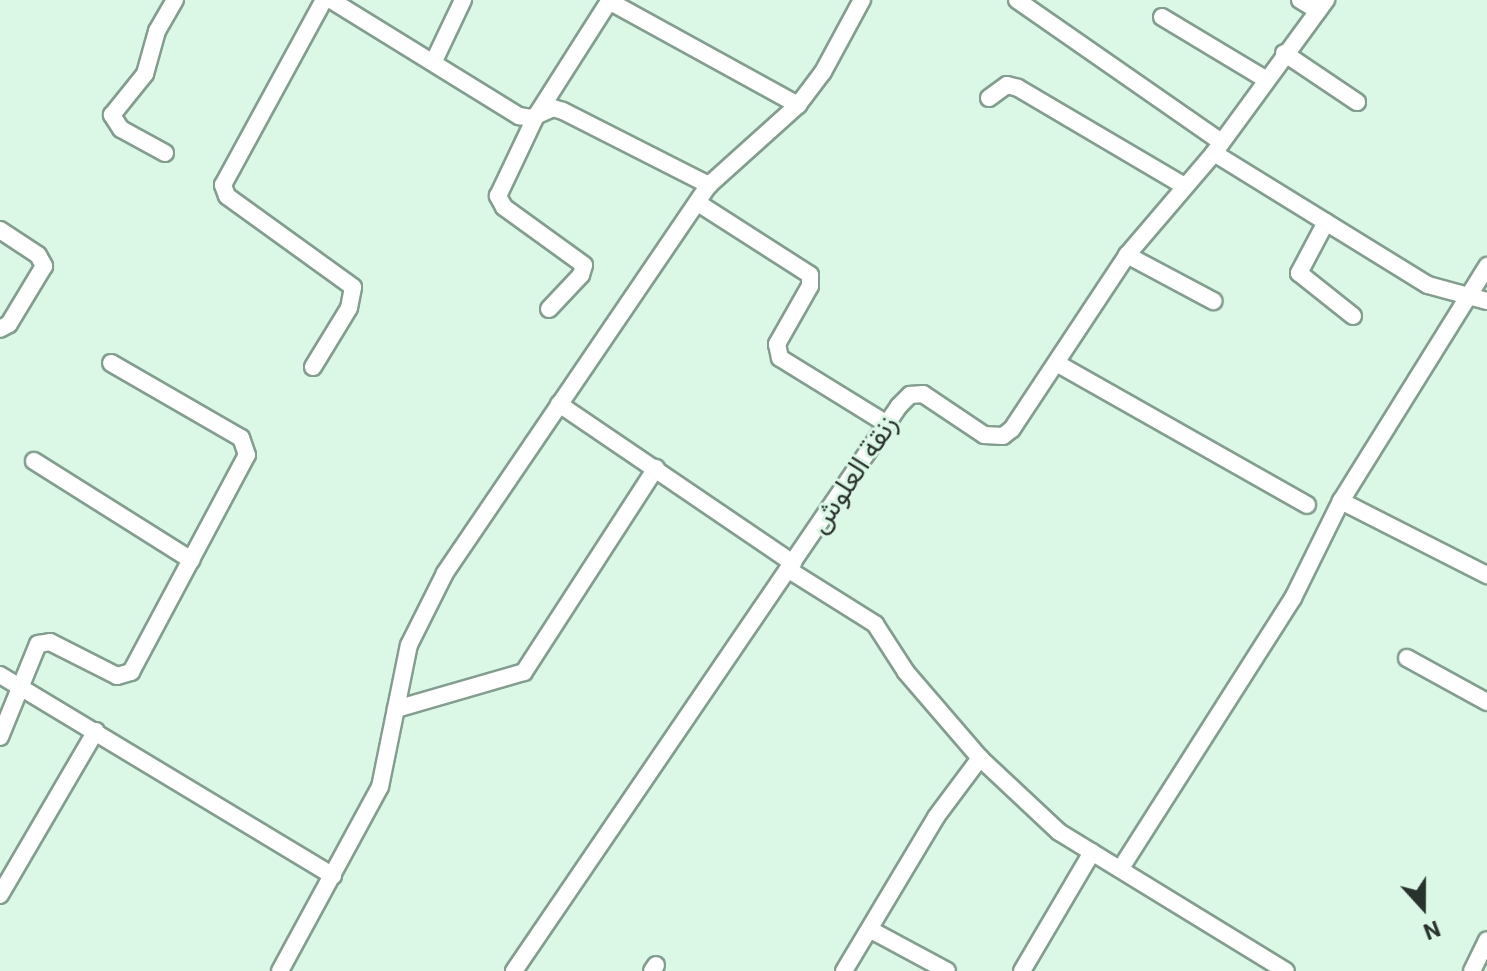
<!DOCTYPE html>
<html>
<head>
<meta charset="utf-8">
<style>
  body { margin:0 }
  #map { position:relative; width:1487px; height:971px; overflow:hidden; background:#dbf7e6; font-family:Roboto,"Noto Sans Arabic",sans-serif }
  div>[style] { position:absolute }
  .roads { filter:drop-shadow(2px 0 #839e8e) drop-shadow(-2px 0 #839e8e) drop-shadow(0 2px #839e8e) drop-shadow(0 -2px #839e8e) }
  .minor>* { height:16px; margin:-8px; padding:0 8px; transform-origin:8px; border-radius:8px; background:#fff }
  span { translate:-50% -50%; white-space:nowrap; text-align:center; line-height:1.15; -webkit-text-stroke:6px #dbf7e6; paint-order:stroke }
  .street-label { font-size:28px; color:#29332d }
  .north { position:absolute; left:1383px; top:867px; width:80px; height:80px; -webkit-text-stroke:6px #dbf7e6; paint-order:stroke; rotate:159deg; font-size:22px; font-weight:700; line-height:32px; text-align:center; color:#29332d }
  .north::after { content:''; display:block; margin:auto; width:28px; height:36px; background:#29332d; clip-path:polygon(50% 0,100% 100%,50% 72%,0 100%) }
</style>
</head>
<body>
<div id="map">
  <div class="roads">
    <div class="minor">
      <i style="left:331px;top:0;width:221px;rotate:31.7deg"></i>
      <i style="left:519px;top:116px;width:12px;rotate:9deg"></i>
      <i style="left:531px;top:118px;width:24px;rotate:-24deg"></i>
      <i style="left:553px;top:108px;width:10px;rotate:17deg"></i>
      <i style="left:563px;top:111px;width:164px;rotate:26.9deg"></i>
      <i style="left:1017px;top:0;width:249px;rotate:34.8deg"></i>
      <i style="left:1300px;top:0;width:21px;rotate:31deg"></i>
      <i style="left:609px;top:1px;width:216px;rotate:28.8deg"></i>
      <i style="left:1162px;top:17px;width:122px;rotate:31deg"></i>
      <i style="left:1284px;top:53px;width:88px;rotate:33.9deg"></i>
      <i style="left:434px;top:61px;width:68px;rotate:-64.6deg"></i>
      <i style="left:989px;top:98px;width:22px;rotate:-36deg"></i>
      <i style="left:1007px;top:85px;width:11px;rotate:15deg"></i>
      <i style="left:1018px;top:88px;width:191px;rotate:30.5deg"></i>
      <i style="left:165px;top:153px;width:50px;rotate:-151.4deg"></i>
      <i style="left:121px;top:129px;width:17px;rotate:-123deg"></i>
      <i style="left:112px;top:115px;width:53px;rotate:-51.2deg"></i>
      <i style="left:145px;top:74px;width:45px;rotate:-74.4deg"></i>
      <i style="left:157px;top:31px;width:36px;rotate:-60deg"></i>
      <i style="left:1214px;top:153px;width:251px;rotate:31.7deg"></i>
      <i style="left:1428px;top:285px;width:61px;rotate:15.2deg"></i>
      <i style="left:698px;top:203px;width:133px;rotate:32.7deg"></i>
      <i style="left:810px;top:275px;width:11px;rotate:90deg"></i>
      <i style="left:810px;top:286px;width:67px;rotate:119.6deg"></i>
      <i style="left:777px;top:344px;width:14px;rotate:78deg"></i>
      <i style="left:780px;top:358px;width:126px;rotate:31.7deg"></i>
      <i style="left:1326px;top:222px;width:58px;rotate:117.9deg"></i>
      <i style="left:1299px;top:273px;width:69px;rotate:38.5deg"></i>
      <i style="left:0;top:230px;width:45px;rotate:33.3deg"></i>
      <i style="left:38px;top:255px;width:13px;rotate:61deg"></i>
      <i style="left:44px;top:266px;width:68px;rotate:121.1deg"></i>
      <i style="left:9px;top:324px;width:10px;rotate:151deg"></i>
      <i style="left:1127px;top:255px;width:98px;rotate:28.1deg"></i>
      <i style="left:549px;top:309px;width:47px;rotate:-46.7deg"></i>
      <i style="left:581px;top:275px;width:10px;rotate:-73deg"></i>
      <i style="left:584px;top:265px;width:99px;rotate:-144.1deg"></i>
      <i style="left:504px;top:207px;width:13px;rotate:-119deg"></i>
      <i style="left:498px;top:196px;width:89px;rotate:-64.6deg"></i>
      <i style="left:536px;top:116px;width:138px;rotate:-57.5deg"></i>
      <i style="left:1058px;top:364px;width:286px;rotate:29.5deg"></i>
      <i style="left:313px;top:367px;width:69px;rotate:-58.6deg"></i>
      <i style="left:349px;top:308px;width:21px;rotate:-79deg"></i>
      <i style="left:353px;top:287px;width:155px;rotate:-144.2deg"></i>
      <i style="left:227px;top:196px;width:12px;rotate:-110deg"></i>
      <i style="left:223px;top:185px;width:211px;rotate:-61.4deg"></i>
      <i style="left:559px;top:404px;width:283px;rotate:34.2deg"></i>
      <i style="left:34px;top:461px;width:186px;rotate:32.2deg"></i>
      <i style="left:1341px;top:501px;width:164px;rotate:26.9deg"></i>
      <i style="left:789px;top:570px;width:102px;rotate:32.1deg"></i>
      <i style="left:875px;top:624px;width:57px;rotate:57.1deg"></i>
      <i style="left:906px;top:672px;width:113px;rotate:49.3deg"></i>
      <i style="left:1407px;top:658px;width:91px;rotate:28.8deg"></i>
      <i style="left:0;top:675px;width:389px;rotate:31.1deg"></i>
      <i style="left:396px;top:709px;width:133px;rotate:-16.1deg"></i>
      <i style="left:524px;top:672px;width:243px;rotate:-57.1deg"></i>
      <i style="left:0;top:737px;width:100px;rotate:-67.8deg"></i>
      <i style="left:38px;top:644px;width:12px;rotate:-9deg"></i>
      <i style="left:50px;top:642px;width:75px;rotate:26.9deg"></i>
      <i style="left:117px;top:676px;width:15px;rotate:-16deg"></i>
      <i style="left:131px;top:672px;width:246px;rotate:-61.9deg"></i>
      <i style="left:247px;top:455px;width:18px;rotate:-109deg"></i>
      <i style="left:241px;top:438px;width:150px;rotate:-150deg"></i>
      <i style="left:1121px;top:868px;width:320px;rotate:-57.5deg"></i>
      <i style="left:1293px;top:598px;width:108px;rotate:-63.7deg"></i>
      <i style="left:1341px;top:501px;width:277px;rotate:-58.1deg"></i>
      <i style="left:0;top:895px;width:190px;rotate:-59.7deg"></i>
      <i style="left:871px;top:930px;width:86px;rotate:28.3deg"></i>
      <i style="left:280px;top:971px;width:209px;rotate:-61.5deg"></i>
      <i style="left:380px;top:787px;width:145px;rotate:-78.5deg"></i>
      <i style="left:409px;top:645px;width:80px;rotate:-63.4deg"></i>
      <i style="left:445px;top:573px;width:469px;rotate:-55.8deg"></i>
      <i style="left:709px;top:185px;width:120px;rotate:-42deg"></i>
      <i style="left:798px;top:105px;width:41px;rotate:-52.9deg"></i>
      <i style="left:823px;top:72px;width:82px;rotate:-61.6deg"></i>
      <i style="left:514px;top:971px;width:684px;rotate:-55.73deg"></i>
      <i style="left:899px;top:406px;width:16px;rotate:-45deg"></i>
      <i style="left:910px;top:395px;width:13px;rotate:-4deg"></i>
      <i style="left:923px;top:394px;width:73px;rotate:33.9deg"></i>
      <i style="left:984px;top:435px;width:19px;rotate:3deg"></i>
      <i style="left:1003px;top:436px;width:11px;rotate:-38deg"></i>
      <i style="left:1012px;top:429px;width:209px;rotate:-56.5deg"></i>
      <i style="left:1127px;top:255px;width:134px;rotate:-49.5deg"></i>
      <i style="left:1214px;top:153px;width:190px;rotate:-53.8deg"></i>
      <i style="left:652px;top:971px;width:7px;rotate:-56deg"></i>
      <i style="left:844px;top:971px;width:179px;rotate:-59.1deg"></i>
      <i style="left:936px;top:817px;width:74px;rotate:-53.3deg"></i>
      <i style="left:980px;top:758px;width:108px;rotate:43.1deg"></i>
      <i style="left:1059px;top:832px;width:266px;rotate:31.5deg"></i>
      <i style="left:1022px;top:971px;width:138px;rotate:-59.5deg"></i>
      <i style="left:1472px;top:971px;width:34px;rotate:-64deg"></i>
    </div>
  </div>
  <div class="street-label">
    <span style="left:854px;top:474px;rotate:-56deg">زنقة العلوش</span>
  </div>
  <div class="north">N</div>
</div>
</body>
</html>
